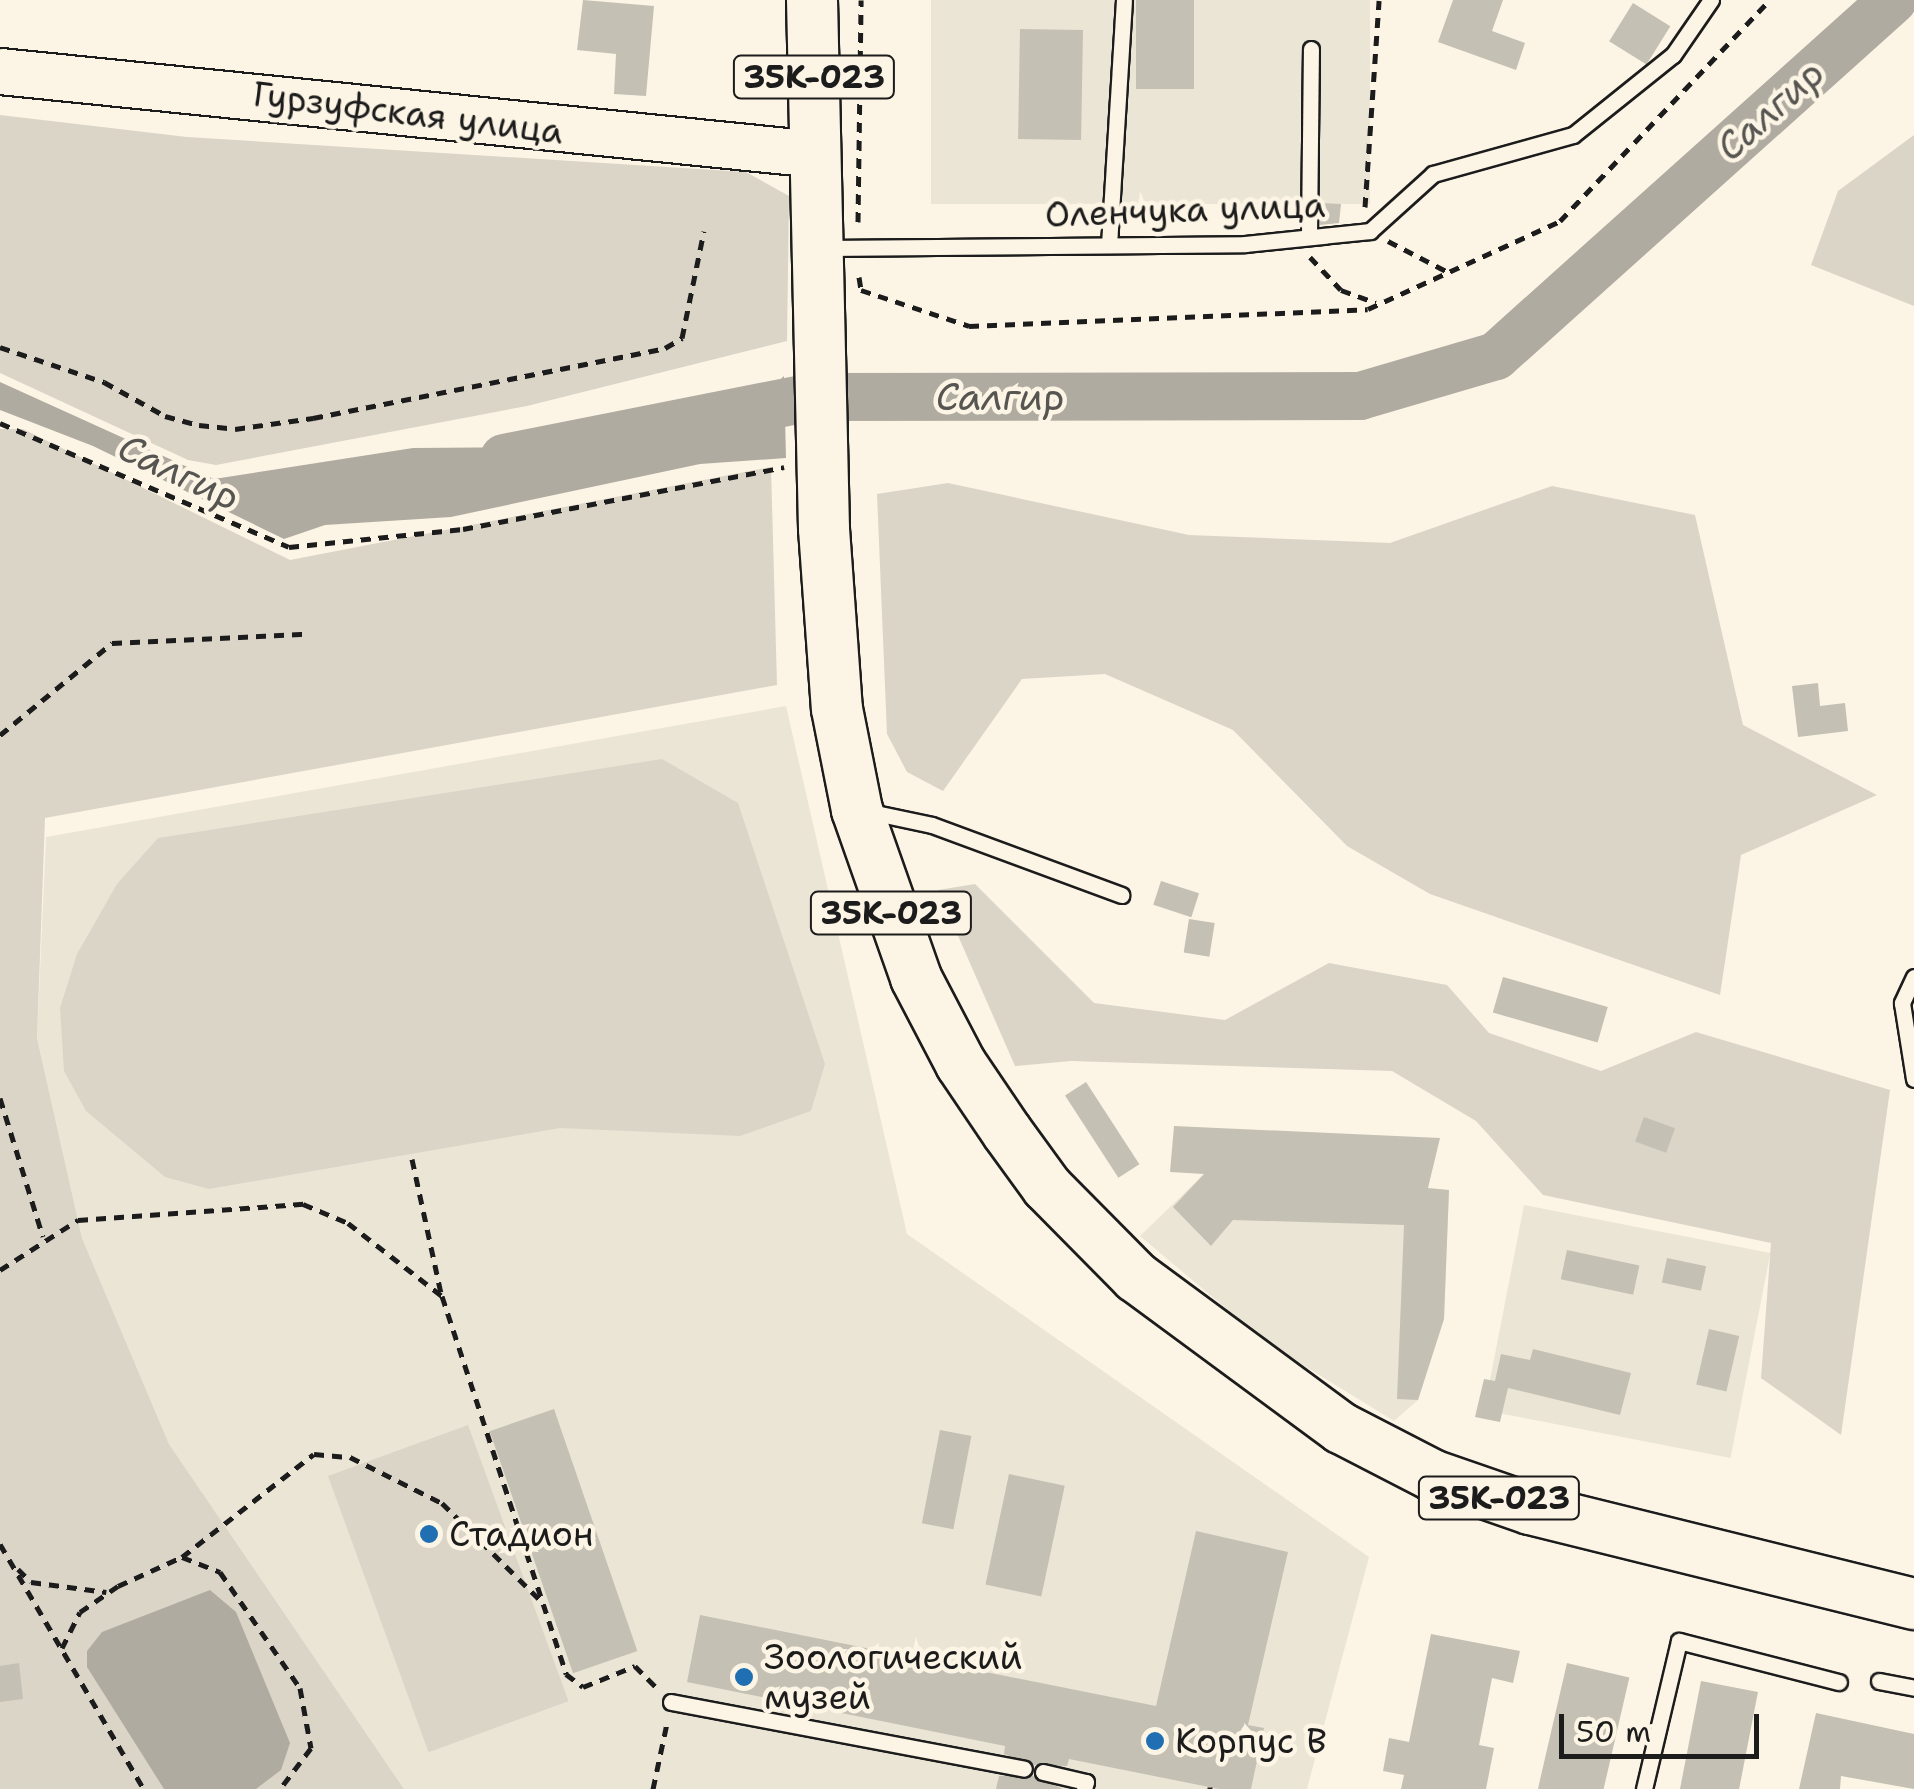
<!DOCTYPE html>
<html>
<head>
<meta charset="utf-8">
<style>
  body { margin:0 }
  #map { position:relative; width:1914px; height:1789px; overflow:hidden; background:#fcf5e5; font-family:"Shantell Sans",sans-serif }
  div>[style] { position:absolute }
  .built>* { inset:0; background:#ebe5d6; transform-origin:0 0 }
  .green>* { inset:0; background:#dbd5c8; transform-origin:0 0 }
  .water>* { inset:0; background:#b0aba1 }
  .river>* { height:48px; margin:-24px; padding:0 24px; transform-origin:24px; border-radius:24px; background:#b0aba1 }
  .building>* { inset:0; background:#c4c0b3; transform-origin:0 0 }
  .path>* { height:5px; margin-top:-2.5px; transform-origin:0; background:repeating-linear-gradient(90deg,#1c1c1c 0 10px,transparent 0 18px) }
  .roads { filter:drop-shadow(2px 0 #1c1c1c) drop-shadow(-2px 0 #1c1c1c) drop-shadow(0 2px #1c1c1c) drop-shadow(0 -2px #1c1c1c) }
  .lane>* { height:15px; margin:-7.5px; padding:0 7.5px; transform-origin:7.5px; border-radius:7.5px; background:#fcf5e5 }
  .secondary>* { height:45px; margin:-22.5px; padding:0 22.5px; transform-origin:22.5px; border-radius:22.5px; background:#fcf5e5 }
  .primary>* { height:50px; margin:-25px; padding:0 25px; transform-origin:25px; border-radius:25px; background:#fcf5e5 }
  .dots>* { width:28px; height:28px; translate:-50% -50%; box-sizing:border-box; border:5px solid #fcf5e5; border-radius:50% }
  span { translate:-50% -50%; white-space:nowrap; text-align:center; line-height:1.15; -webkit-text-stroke:9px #fcf5e5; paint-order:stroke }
  .shield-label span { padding:2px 8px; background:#fcf5e5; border:2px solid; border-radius:8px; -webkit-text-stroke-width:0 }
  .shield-label { font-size:32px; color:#1c1c1c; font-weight:700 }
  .street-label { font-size:35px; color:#1c1c1c }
  .poi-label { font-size:35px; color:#1c1c1c }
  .left { translate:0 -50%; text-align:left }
  .water-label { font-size:38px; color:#575551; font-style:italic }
  .scale { position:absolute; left:1559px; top:1714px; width:200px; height:45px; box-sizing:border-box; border:5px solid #1c1c1c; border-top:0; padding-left:12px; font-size:30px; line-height:35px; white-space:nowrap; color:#1c1c1c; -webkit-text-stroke:8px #fcf5e5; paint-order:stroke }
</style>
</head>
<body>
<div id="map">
  <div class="built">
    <i style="left:931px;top:0;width:439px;height:204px"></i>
    <i style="clip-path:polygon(786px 706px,907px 1234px,1369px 1557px,1307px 1789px,404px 1789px,169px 1444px,82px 1238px,37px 1038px,46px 837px)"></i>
    <i style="clip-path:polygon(1202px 1176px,1449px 1190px,1444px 1319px,1418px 1400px,1394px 1421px,1267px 1343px,1140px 1236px)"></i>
    <i style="left:1524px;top:1205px;width:251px;height:209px;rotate:11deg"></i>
  </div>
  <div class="green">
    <i style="clip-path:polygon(0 115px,187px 137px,746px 172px,789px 196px,787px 341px,527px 406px,216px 465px,188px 460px,0 373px)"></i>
    <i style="clip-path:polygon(1914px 135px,1914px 306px,1811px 265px,1838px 191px)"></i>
    <i style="clip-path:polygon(0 429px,23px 429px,290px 560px,771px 467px,777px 685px,45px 818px,37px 1038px,82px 1238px,169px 1444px,404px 1789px,0 1789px)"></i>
    <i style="clip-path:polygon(948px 483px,1189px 535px,1390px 543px,1552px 486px,1695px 515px,1743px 725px,1877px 795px,1741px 855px,1720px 995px,1430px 894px,1347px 846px,1233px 730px,1105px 674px,1022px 679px,943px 791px,907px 772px,887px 734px,877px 494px)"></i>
    <i style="clip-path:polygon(662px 759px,738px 803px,825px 1064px,811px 1111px,740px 1136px,560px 1128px,209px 1189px,165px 1177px,86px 1111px,64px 1071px,60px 1008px,77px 954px,117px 884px,158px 838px)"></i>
    <i style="clip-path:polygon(975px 884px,1094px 1003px,1225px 1020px,1329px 963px,1447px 985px,1489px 1033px,1601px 1071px,1696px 1032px,1890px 1090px,1841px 1435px,1761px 1378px,1771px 1243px,1543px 1195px,1476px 1121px,1392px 1071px,1071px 1061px,1015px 1066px,938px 890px)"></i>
    <i style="left:468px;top:1425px;width:294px;height:149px;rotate:70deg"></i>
  </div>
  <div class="water">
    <i style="clip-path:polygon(784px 376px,786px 458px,700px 464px,451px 517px,325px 525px,284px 539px,93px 446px,0 410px,0 382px,214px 479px,413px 448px,652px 446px,747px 412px)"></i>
    <i style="clip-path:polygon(210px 1590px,236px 1612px,290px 1743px,281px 1770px,256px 1789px,164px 1789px,87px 1667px,87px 1651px,102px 1632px)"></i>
  </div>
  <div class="river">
    <i style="left:504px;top:458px;width:313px;rotate:-11.2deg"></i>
    <i style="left:811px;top:397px;width:549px;rotate:-0.1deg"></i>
    <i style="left:1360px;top:396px;width:142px;rotate:-16.4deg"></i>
    <i style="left:1496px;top:356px;width:533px;rotate:-41.88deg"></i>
  </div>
  <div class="building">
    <i style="clip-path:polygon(583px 0,654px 6px,646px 96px,614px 94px,616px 54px,577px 50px)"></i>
    <i style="left:1136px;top:0;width:58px;height:89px"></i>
    <i style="clip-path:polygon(1453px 0,1503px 0,1492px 31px,1525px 43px,1516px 70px,1438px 42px)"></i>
    <i style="left:1633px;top:3px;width:44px;height:45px;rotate:32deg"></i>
    <i style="left:1020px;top:29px;width:63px;height:110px;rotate:1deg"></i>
    <i style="clip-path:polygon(1321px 203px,1341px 204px,1339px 223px,1320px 225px)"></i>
    <i style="clip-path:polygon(1818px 683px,1820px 706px,1845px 703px,1848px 731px,1798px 737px,1792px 686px)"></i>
    <i style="left:1161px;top:881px;width:40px;height:25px;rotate:18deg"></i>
    <i style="left:1189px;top:919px;width:26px;height:34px;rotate:9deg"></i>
    <i style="left:1503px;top:977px;width:109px;height:37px;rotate:16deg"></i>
    <i style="left:1086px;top:1082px;width:98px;height:25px;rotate:57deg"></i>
    <i style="left:1644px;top:1117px;width:33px;height:26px;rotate:20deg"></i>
    <i style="clip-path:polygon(1174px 1126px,1440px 1138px,1428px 1188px,1449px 1190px,1444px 1319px,1418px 1400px,1397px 1399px,1404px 1225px,1233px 1220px,1211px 1246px,1173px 1207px,1204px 1174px,1170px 1172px)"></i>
    <i style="left:1567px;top:1250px;width:74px;height:30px;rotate:12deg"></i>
    <i style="left:1667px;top:1258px;width:40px;height:25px;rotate:12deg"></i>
    <i style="left:1709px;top:1329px;width:31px;height:57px;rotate:13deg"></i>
    <i style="clip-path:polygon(1533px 1349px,1631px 1373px,1620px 1415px,1508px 1388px,1500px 1422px,1475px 1417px,1484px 1379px,1495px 1381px,1501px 1354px,1530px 1360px)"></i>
    <i style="left:554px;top:1409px;width:256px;height:68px;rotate:71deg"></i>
    <i style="left:940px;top:1430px;width:32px;height:95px;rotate:11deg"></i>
    <i style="left:1009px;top:1474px;width:57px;height:113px;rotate:12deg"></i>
    <i style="clip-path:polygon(1196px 1531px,1288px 1552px,1248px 1725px,1264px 1728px,1251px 1789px,1219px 1789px,1069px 1759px,1067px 1766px,1034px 1765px,1004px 1754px,1005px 1746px,687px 1682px,700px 1615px,1156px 1706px)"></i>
    <i style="clip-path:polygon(1431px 1634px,1520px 1651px,1513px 1683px,1492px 1678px,1479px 1745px,1494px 1748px,1486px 1789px,1401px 1789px,1404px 1775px,1383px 1771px,1389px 1738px,1409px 1742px)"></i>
    <i style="clip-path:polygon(19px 1663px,23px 1699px,0 1702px,0 1666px)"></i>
    <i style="left:1567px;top:1663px;width:64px;height:129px;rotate:13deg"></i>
    <i style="left:1701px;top:1681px;width:58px;height:110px;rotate:11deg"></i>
    <i style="clip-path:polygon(1816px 1713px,1914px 1734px,1914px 1789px,1841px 1776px,1840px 1789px,1799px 1789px)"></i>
    <i style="clip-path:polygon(999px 1776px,1033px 1776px,1063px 1789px,996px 1789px)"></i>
  </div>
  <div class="path">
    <i style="left:1365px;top:207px;width:207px;rotate:-86.1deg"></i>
    <i style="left:858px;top:222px;width:222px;rotate:-89.2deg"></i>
    <i style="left:1388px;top:241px;width:68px;rotate:27.3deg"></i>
    <i style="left:1310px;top:257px;width:45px;rotate:46.8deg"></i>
    <i style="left:1341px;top:290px;width:37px;rotate:20deg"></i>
    <i style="left:859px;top:277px;width:13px;rotate:81deg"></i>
    <i style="left:861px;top:290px;width:114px;rotate:18.4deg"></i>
    <i style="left:969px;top:326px;width:399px;rotate:-2.4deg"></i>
    <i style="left:1368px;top:309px;width:211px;rotate:-24.6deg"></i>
    <i style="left:1560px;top:221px;width:305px;rotate:-46.5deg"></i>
    <i style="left:0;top:347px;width:110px;rotate:18.6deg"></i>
    <i style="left:104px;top:382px;width:70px;rotate:29.1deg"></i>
    <i style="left:165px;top:416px;width:35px;rotate:15deg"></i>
    <i style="left:199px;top:425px;width:36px;rotate:6deg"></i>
    <i style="left:235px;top:429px;width:79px;rotate:-8deg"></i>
    <i style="left:313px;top:418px;width:359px;rotate:-11.2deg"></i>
    <i style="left:665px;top:348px;width:20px;rotate:-30deg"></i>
    <i style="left:682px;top:338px;width:109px;rotate:-78.4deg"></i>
    <i style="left:0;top:423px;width:314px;rotate:23.2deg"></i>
    <i style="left:289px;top:547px;width:175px;rotate:-5.9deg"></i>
    <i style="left:463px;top:529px;width:327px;rotate:-10.9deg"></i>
    <i style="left:0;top:735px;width:145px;rotate:-39.4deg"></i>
    <i style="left:112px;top:643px;width:194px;rotate:-2.7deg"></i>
    <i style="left:0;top:1098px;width:145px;rotate:72.8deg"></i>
    <i style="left:412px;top:1159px;width:137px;rotate:77.8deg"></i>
    <i style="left:0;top:1270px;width:93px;rotate:-32.7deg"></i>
    <i style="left:78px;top:1220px;width:226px;rotate:-4.1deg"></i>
    <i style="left:303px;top:1204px;width:49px;rotate:22.9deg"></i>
    <i style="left:348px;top:1223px;width:119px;rotate:37.8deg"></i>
    <i style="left:442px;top:1296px;width:398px;rotate:71.8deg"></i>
    <i style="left:566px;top:1674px;width:21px;rotate:37deg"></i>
    <i style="left:583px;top:1687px;width:56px;rotate:-22deg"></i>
    <i style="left:635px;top:1666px;width:31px;rotate:45deg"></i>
    <i style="left:0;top:1544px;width:284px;rotate:59.6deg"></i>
    <i style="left:182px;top:1557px;width:167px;rotate:-38deg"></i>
    <i style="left:314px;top:1454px;width:36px;rotate:5deg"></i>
    <i style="left:350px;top:1457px;width:103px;rotate:26.6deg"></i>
    <i style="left:442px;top:1503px;width:139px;rotate:44.7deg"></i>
    <i style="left:18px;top:1569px;width:18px;rotate:45deg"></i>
    <i style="left:31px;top:1582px;width:76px;rotate:7.6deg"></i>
    <i style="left:62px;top:1648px;width:40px;rotate:-63.4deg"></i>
    <i style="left:80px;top:1612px;width:46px;rotate:-34.4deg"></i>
    <i style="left:118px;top:1586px;width:70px;rotate:-24.4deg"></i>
    <i style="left:182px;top:1557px;width:41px;rotate:21.5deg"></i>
    <i style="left:220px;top:1572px;width:141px;rotate:55.4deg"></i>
    <i style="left:300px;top:1688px;width:61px;rotate:79.6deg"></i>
    <i style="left:311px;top:1748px;width:51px;rotate:127.1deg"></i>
    <i style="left:653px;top:1789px;width:67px;rotate:-78deg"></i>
    <i style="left:1210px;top:1789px;width:2px;rotate:-90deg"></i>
  </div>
  <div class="roads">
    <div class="lane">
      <i style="left:1309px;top:236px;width:187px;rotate:-89.4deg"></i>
      <i style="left:1109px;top:245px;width:245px;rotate:-86.5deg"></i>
      <i style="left:825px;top:248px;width:420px;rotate:-0.5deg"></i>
      <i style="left:1245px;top:244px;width:126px;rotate:-5.9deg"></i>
      <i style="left:1370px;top:231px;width:85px;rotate:-42.1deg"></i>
      <i style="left:1433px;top:174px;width:145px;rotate:-15.6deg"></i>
      <i style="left:1573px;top:135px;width:128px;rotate:-38.7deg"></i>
      <i style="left:1673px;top:55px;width:67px;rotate:-55.4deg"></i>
      <i style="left:866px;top:811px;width:67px;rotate:12deg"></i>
      <i style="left:932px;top:825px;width:202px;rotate:20.3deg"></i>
      <i style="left:1914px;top:977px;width:29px;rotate:115deg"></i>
      <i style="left:1902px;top:1003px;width:77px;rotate:81deg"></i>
      <i style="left:1879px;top:1681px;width:36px;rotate:11deg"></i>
      <i style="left:671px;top:1702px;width:359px;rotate:10.7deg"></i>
      <i style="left:1043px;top:1772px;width:44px;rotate:13.1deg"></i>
      <i style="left:1086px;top:1782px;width:7px;rotate:106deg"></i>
      <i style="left:1644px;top:1789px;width:152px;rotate:-76.7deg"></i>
      <i style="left:1679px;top:1641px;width:165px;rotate:14.4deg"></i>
    </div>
    <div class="secondary">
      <i style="left:0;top:71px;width:820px;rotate:5.81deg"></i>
    </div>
    <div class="primary">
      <i style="left:812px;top:0;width:529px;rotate:88.7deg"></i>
      <i style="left:824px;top:529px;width:180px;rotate:85.9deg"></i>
      <i style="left:837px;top:709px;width:103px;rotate:78.8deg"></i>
      <i style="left:857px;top:810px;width:178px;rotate:70.6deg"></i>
      <i style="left:916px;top:978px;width:97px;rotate:62.4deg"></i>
      <i style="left:961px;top:1064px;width:82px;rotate:55.9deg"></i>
      <i style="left:1007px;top:1132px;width:68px;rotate:54deg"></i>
      <i style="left:1047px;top:1187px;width:127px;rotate:45.3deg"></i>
      <i style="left:1136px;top:1277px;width:255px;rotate:36.4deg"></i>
      <i style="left:1341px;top:1428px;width:102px;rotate:27.3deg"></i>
      <i style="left:1432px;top:1475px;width:104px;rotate:19.1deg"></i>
      <i style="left:1530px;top:1509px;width:396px;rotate:13.9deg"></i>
    </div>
  </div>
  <div class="dots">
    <i style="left:429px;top:1534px;background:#1f6fb2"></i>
    <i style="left:744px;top:1677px;background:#1f6fb2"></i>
    <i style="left:1155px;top:1741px;background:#1f6fb2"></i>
  </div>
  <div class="shield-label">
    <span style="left:814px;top:77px">35К-023</span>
    <span style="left:891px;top:913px">35К-023</span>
    <span style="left:1499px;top:1498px">35К-023</span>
  </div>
  <div class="street-label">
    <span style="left:408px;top:113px;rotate:7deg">Гурзуфская улица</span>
    <span style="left:1185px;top:210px;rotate:-2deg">Оленчука улица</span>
  </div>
  <div class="poi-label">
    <span class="left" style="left:449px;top:1534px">Стадион</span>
    <span class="left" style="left:764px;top:1677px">Зоологический<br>музей</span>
    <span class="left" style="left:1175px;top:1741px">Корпус В</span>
  </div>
  <div class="water-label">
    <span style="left:1770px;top:110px;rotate:-42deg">Салгир</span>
    <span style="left:1000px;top:397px">Салгир</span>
    <span style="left:179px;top:472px;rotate:25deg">Салгир</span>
  </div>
  <div class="scale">50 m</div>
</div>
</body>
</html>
